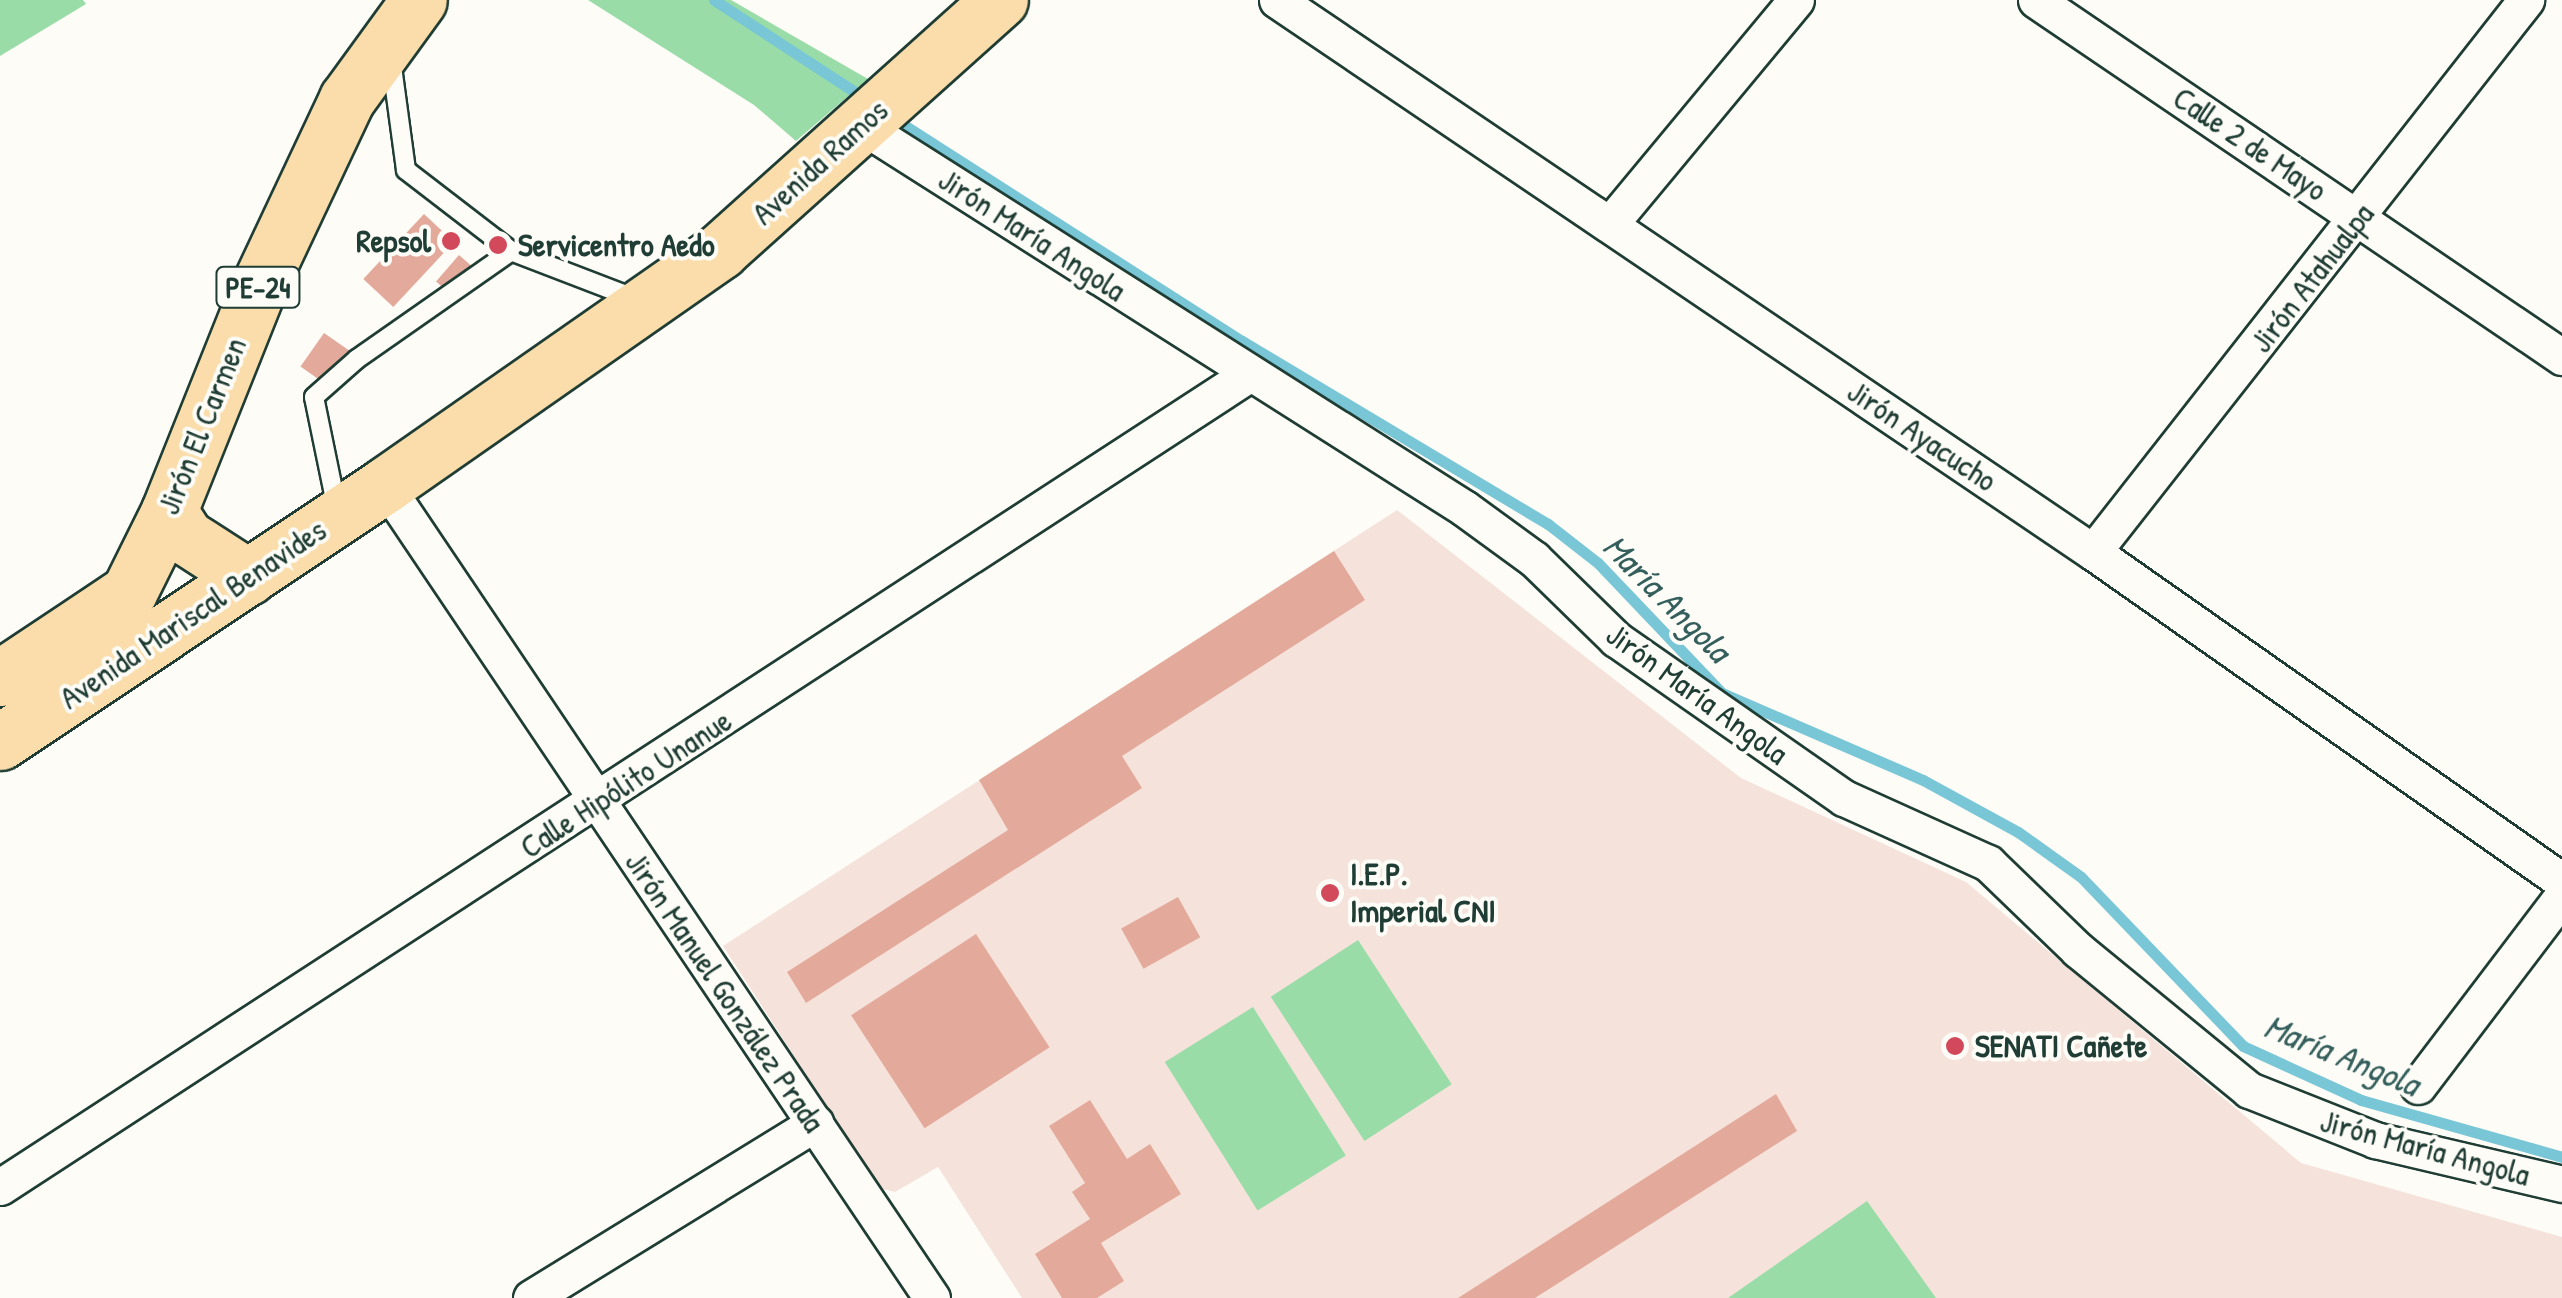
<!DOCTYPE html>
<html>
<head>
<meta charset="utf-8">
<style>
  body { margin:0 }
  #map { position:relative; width:2562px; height:1298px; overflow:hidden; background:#fdfcf7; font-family:"Patrick Hand",sans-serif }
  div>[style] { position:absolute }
  .built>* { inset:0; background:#f5e3db }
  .green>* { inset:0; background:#99dca7; transform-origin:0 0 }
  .stream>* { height:11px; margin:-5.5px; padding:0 5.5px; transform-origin:5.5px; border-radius:5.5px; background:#78c6d6 }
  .building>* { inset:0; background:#e3aa9b; transform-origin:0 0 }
  .roads { filter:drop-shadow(2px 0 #1f3d34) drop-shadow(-2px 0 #1f3d34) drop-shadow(0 2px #1f3d34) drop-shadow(0 -2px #1f3d34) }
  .lane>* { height:18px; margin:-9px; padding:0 9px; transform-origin:9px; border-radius:9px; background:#fdfcf7 }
  .street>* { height:35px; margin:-17.5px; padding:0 17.5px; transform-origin:17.5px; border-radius:17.5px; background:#fdfcf7 }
  .highway>* { height:55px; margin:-27.5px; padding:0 27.5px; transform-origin:27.5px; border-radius:27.5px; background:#faddab }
  .dots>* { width:28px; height:28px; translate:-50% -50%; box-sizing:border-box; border:5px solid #fdfcf7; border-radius:50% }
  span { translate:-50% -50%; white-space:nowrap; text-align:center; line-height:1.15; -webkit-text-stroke:8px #fdfcf7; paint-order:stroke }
  .shield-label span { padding:2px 8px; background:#fdfcf7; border:2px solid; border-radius:8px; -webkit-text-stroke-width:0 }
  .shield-label { font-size:30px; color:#1f3d34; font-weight:700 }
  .street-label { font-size:32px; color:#1f3d34 }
  .poi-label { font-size:32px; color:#1f3d34; font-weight:700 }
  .right { translate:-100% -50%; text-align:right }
  .left { translate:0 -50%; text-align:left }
  .water-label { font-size:35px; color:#355f5c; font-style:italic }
</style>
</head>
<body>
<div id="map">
  <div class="built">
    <i style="clip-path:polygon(1397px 510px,1741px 778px,1966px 882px,2301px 1163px,2562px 1237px,2562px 1298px,1022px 1298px,938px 1167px,895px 1192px,879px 1188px,723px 946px)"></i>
  </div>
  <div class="green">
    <i style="clip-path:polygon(0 0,83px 0,86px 4px,0 56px)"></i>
    <i style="clip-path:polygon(588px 0,731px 0,868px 79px,796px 141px,754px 105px)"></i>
    <i style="left:1358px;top:940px;width:172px;height:104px;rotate:57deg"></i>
    <i style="left:1253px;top:1007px;width:175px;height:104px;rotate:58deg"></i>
    <i style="clip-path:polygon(1867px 1201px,1936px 1298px,1728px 1298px)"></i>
  </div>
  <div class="stream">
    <i style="left:714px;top:0;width:174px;rotate:33.1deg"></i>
    <i style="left:896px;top:120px;width:411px;rotate:32.6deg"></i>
    <i style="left:1242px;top:341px;width:357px;rotate:30.9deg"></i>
    <i style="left:1548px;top:524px;width:63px;rotate:38deg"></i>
    <i style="left:1598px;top:563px;width:180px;rotate:46.4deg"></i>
    <i style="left:1722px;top:693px;width:219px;rotate:23.4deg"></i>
    <i style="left:1923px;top:780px;width:108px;rotate:28.7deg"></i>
    <i style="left:2018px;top:832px;width:77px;rotate:35.5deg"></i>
    <i style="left:2081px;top:877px;width:234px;rotate:46.2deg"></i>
    <i style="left:2243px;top:1046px;width:130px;rotate:24.6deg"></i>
    <i style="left:2361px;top:1100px;width:209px;rotate:15.8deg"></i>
  </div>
  <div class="building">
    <i style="left:424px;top:214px;width:41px;height:89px;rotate:43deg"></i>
    <i style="left:459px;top:255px;width:29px;height:35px;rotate:41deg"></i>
    <i style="left:324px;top:333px;width:39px;height:41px;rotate:35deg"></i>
    <i style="clip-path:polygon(1334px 551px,1365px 600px,1122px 756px,1142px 788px,806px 1003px,787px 972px,1008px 830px,979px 780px)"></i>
    <i style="left:1178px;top:897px;width:46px;height:65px;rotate:61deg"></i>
    <i style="left:976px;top:934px;width:135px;height:149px;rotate:57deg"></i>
    <i style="clip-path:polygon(1776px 1094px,1797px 1131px,1535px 1298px,1458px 1298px)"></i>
    <i style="clip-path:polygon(1090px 1100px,1127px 1159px,1150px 1144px,1181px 1194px,1101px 1243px,1124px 1281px,1097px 1298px,1062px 1298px,1035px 1254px,1090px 1219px,1072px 1192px,1085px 1183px,1049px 1126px)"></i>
  </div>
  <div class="roads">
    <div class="lane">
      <i style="left:391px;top:59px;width:112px;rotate:82.3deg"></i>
      <i style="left:406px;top:170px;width:133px;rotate:37.6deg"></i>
      <i style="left:511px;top:251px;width:134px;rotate:21deg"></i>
      <i style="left:337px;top:509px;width:114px;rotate:-101.6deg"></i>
      <i style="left:314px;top:397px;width:57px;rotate:-41.5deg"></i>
      <i style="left:357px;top:359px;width:188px;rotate:-35deg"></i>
    </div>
    <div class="street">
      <i style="left:1277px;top:0;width:985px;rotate:34.08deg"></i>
      <i style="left:2093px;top:552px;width:573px;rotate:35.05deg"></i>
      <i style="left:2036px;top:0;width:636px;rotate:34.17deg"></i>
      <i style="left:862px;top:126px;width:713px;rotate:32.4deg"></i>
      <i style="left:1464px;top:508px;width:87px;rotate:36.1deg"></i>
      <i style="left:1534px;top:559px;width:115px;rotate:44.3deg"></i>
      <i style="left:1616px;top:639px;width:278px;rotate:34.9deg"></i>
      <i style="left:1844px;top:798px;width:158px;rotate:24.3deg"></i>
      <i style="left:1988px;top:863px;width:125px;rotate:44deg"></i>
      <i style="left:2078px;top:950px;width:221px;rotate:39.3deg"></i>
      <i style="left:2249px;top:1090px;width:136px;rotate:21.6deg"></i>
      <i style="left:2375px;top:1140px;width:192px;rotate:13.2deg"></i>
      <i style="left:1610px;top:224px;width:291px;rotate:-50.3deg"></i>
      <i style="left:385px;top:485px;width:980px;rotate:56.07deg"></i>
      <i style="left:2093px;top:552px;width:702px;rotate:-51.89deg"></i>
      <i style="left:2418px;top:1086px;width:238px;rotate:-52.8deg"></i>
      <i style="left:0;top:1187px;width:1490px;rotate:-33.06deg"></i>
      <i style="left:531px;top:1298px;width:334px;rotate:-31.6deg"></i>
    </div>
    <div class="highway">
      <i style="left:169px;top:511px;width:31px;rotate:57deg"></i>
      <i style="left:186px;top:537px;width:74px;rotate:32.8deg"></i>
      <i style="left:0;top:678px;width:155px;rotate:-33.7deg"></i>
      <i style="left:129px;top:592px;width:90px;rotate:-63.7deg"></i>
      <i style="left:169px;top:511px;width:240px;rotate:-68.2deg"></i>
      <i style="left:258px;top:288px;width:209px;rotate:-64.8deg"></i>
      <i style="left:347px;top:99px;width:122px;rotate:-54deg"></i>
      <i style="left:0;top:742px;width:463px;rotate:-33.7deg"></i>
      <i style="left:385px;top:485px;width:409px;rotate:-34.9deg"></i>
      <i style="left:720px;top:251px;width:376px;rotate:-41.9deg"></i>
    </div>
  </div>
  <div class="dots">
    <i style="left:451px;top:241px;background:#d1495b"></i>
    <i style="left:498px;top:245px;background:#d1495b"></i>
    <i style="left:1330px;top:893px;background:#d1495b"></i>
    <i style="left:1955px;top:1046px;background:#d1495b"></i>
  </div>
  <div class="shield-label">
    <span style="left:258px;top:287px">PE-24</span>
  </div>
  <div class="street-label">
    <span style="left:2250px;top:144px;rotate:34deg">Calle 2 de Mayo</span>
    <span style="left:820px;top:162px;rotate:-42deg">Avenida Ramos</span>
    <span style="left:1032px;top:235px;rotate:33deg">Jirón María Angola</span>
    <span style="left:2312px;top:278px;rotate:-52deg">Jirón Atahualpa</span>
    <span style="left:202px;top:426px;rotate:-68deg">Jirón El Carmen</span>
    <span style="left:1922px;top:436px;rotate:34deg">Jirón Ayacucho</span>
    <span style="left:193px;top:614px;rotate:-34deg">Avenida Mariscal Benavides</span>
    <span style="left:1697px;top:694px;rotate:36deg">Jirón María Angola</span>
    <span style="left:626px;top:784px;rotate:-33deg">Calle Hipólito Unanue</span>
    <span style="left:725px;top:992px;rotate:56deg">Jirón Manuel González Prada</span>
    <span style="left:2425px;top:1148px;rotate:15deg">Jirón María Angola</span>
  </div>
  <div class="poi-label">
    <span class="right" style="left:431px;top:241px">Repsol</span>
    <span class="left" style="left:518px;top:245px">Servicentro Aedo</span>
    <span class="left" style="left:1350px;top:893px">I.E.P.<br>Imperial CNI</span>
    <span class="left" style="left:1975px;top:1046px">SENATI Cañete</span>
  </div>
  <div class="water-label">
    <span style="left:1667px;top:598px;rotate:45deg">María Angola</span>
    <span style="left:2342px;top:1055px;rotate:22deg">María Angola</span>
  </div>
</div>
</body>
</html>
